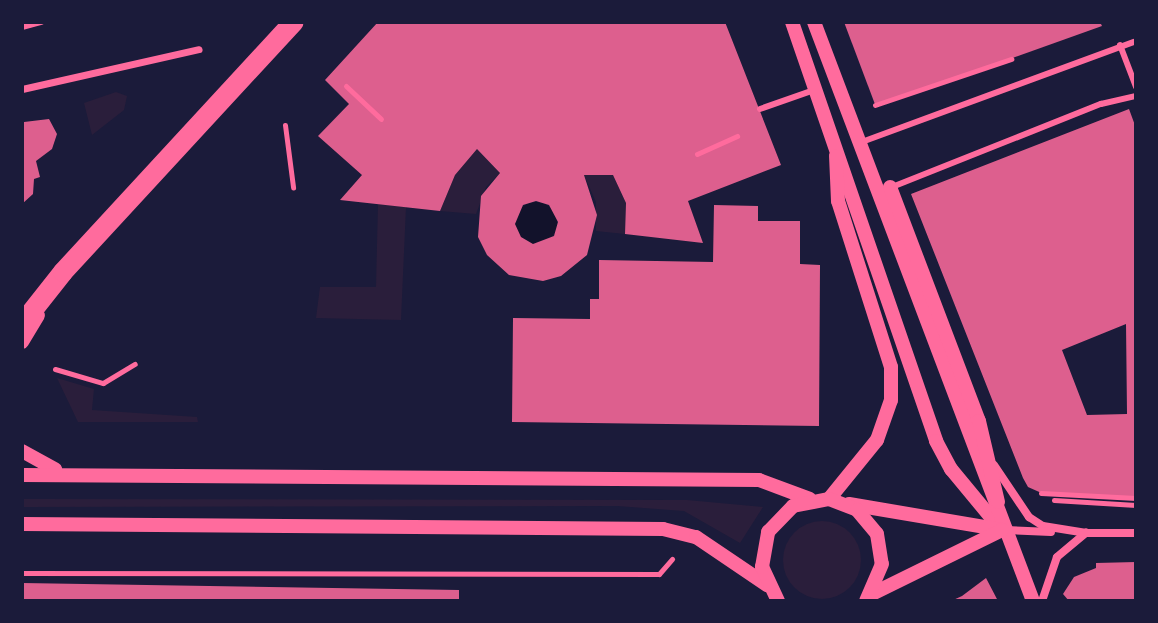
<!DOCTYPE html>
<html>
<head>
<meta charset="utf-8">
<style>
  body { margin:0 }
  #map { position:relative; width:1158px; height:623px; overflow:hidden; background:#1b1b3a; font-family:Signika,sans-serif }
  div>[style] { position:absolute }
  .green>* { inset:0; background:#2a1e3b }
  .round { border-radius:50% }
  .water>* { inset:0; background:#12122b }
  .building>* { inset:0; background:#dd5f8e }
  .path>* { height:5px; margin:-2.5px; padding:0 2.5px; transform-origin:2.5px; border-radius:2.5px; background:#ff6b9d }
  .service>* { height:6px; margin:-3px; padding:0 3px; transform-origin:3px; border-radius:3px; background:#ff6b9d }
  .pedestrian>* { height:7px; margin:-3.5px; padding:0 3.5px; transform-origin:3.5px; border-radius:3.5px; background:#ff6b9d }
  .minor>* { height:8px; margin:-4px; padding:0 4px; transform-origin:4px; border-radius:4px; background:#ff6b9d }
  .tertiary>* { height:14px; margin:-7px; padding:0 7px; transform-origin:7px; border-radius:7px; background:#ff6b9d }
  .primary>* { height:20px; margin:-10px; padding:0 10px; transform-origin:10px; border-radius:10px; background:#ff6b9d }
  span { translate:-50% -50%; white-space:nowrap; text-align:center; line-height:1.15; -webkit-text-stroke:6px #1b1b3a; paint-order:stroke }
  .frame { position:absolute; inset:0; border:24px solid #1b1b3a; pointer-events:none }
</style>
</head>
<body>
<div id="map">
  <div class="green">
    <i style="clip-path:polygon(116px 92px,127px 96px,124px 110px,92px 135px,84px 103px)"></i>
    <i style="clip-path:polygon(477px 149px,500px 173px,486px 187px,476px 214px,440px 211px,455px 175px)"></i>
    <i style="clip-path:polygon(584px 175px,613px 175px,626px 203px,625px 234px,596px 231px,596px 202px)"></i>
    <i style="clip-path:polygon(378px 204px,406px 207px,401px 320px,316px 318px,320px 287px,376px 287px)"></i>
    <i style="clip-path:polygon(57px 378px,94px 389px,92px 410px,197px 417px,198px 422px,78px 422px)"></i>
    <i style="clip-path:polygon(22px 499px,687px 500px,763px 507px,740px 543px,684px 511px,617px 506px,22px 507px)"></i>
    <i class="round" style="left:783px;top:521px;width:78px;height:78px"></i>
  </div>
  <div class="water">
    <i class="round" style="left:515px;top:202px;width:42px;height:42px"></i>
  </div>
  <div class="building">
    <i style="clip-path:polygon(evenodd,378px 22px,725px 22px,781px 165px,688px 201px,703px 243px,625px 234px,626px 203px,613px 175px,584px 175px,597px 215px,587px 255px,561px 276px,543px 281px,509px 275px,487px 255px,478px 237px,481px 196px,500px 173px,477px 149px,455px 175px,440px 211px,340px 200px,362px 175px,318px 136px,349px 104px,325px 80px,378px 22px,536px 201px,549px 205px,558px 222px,554px 236px,533px 244px,521px 237px,515px 224px,523px 205px,536px 201px)"></i>
    <i style="clip-path:polygon(844px 22px,1100px 22px,1102px 26px,876px 107px)"></i>
    <i style="clip-path:polygon(evenodd,1129px 109px,1136px 128px,1136px 498px,1046px 495px,1028px 487px,1023px 478px,911px 194px,1129px 109px,1126px 324px,1127px 414px,1087px 415px,1062px 350px,1126px 324px)"></i>
    <i style="clip-path:polygon(23px 116px,24px 122px,49px 119px,57px 134px,52px 149px,36px 161px,40px 177px,34px 179px,33px 194px,22px 204px)"></i>
    <i style="clip-path:polygon(714px 205px,758px 206px,758px 221px,800px 221px,800px 264px,820px 265px,819px 426px,512px 422px,513px 318px,590px 319px,590px 299px,599px 299px,599px 260px,713px 262px)"></i>
    <i style="clip-path:polygon(1136px 562px,1136px 601px,1069px 601px,1063px 594px,1074px 577px,1096px 568px,1096px 563px)"></i>
    <i style="clip-path:polygon(986px 578px,998px 601px,951px 601px,962px 596px)"></i>
    <i style="clip-path:polygon(22px 583px,459px 590px,459px 601px,22px 601px)"></i>
  </div>
  <div class="path">
    <i style="left:346px;top:86px;width:48px;rotate:43.3deg"></i>
    <i style="left:875px;top:105px;width:144px;rotate:-18.7deg"></i>
    <i style="left:285px;top:125px;width:63px;rotate:82.6deg"></i>
    <i style="left:697px;top:154px;width:44px;rotate:-24.2deg"></i>
    <i style="left:55px;top:369px;width:50px;rotate:16.3deg"></i>
    <i style="left:103px;top:383px;width:37px;rotate:-31deg"></i>
    <i style="left:1041px;top:493px;width:95px;rotate:3deg"></i>
    <i style="left:1054px;top:500px;width:82px;rotate:3.5deg"></i>
    <i style="left:22px;top:573px;width:637px;rotate:0.09deg"></i>
    <i style="left:659px;top:574px;width:20px;rotate:-49deg"></i>
  </div>
  <div class="service">
    <i style="left:22px;top:27px;width:20px;rotate:-15deg"></i>
    <i style="left:1120px;top:45px;width:45px;rotate:69.1deg"></i>
    <i style="left:760px;top:109px;width:57px;rotate:-19.4deg"></i>
    <i style="left:859px;top:143px;width:293px;rotate:-20.2deg"></i>
    <i style="left:892px;top:187px;width:225px;rotate:-21.7deg"></i>
    <i style="left:1101px;top:104px;width:36px;rotate:-13deg"></i>
  </div>
  <div class="pedestrian">
    <i style="left:22px;top:89px;width:181px;rotate:-12.7deg"></i>
  </div>
  <div class="minor">
    <i style="left:994px;top:465px;width:63px;rotate:56.1deg"></i>
    <i style="left:1029px;top:517px;width:17px;rotate:33deg"></i>
    <i style="left:1043px;top:526px;width:44px;rotate:9.2deg"></i>
    <i style="left:1005px;top:530px;width:46px;rotate:2.5deg"></i>
    <i style="left:1081px;top:533px;width:55px"></i>
    <i style="left:1042px;top:601px;width:46px;rotate:-71.2deg"></i>
    <i style="left:1057px;top:557px;width:38px;rotate:-40deg"></i>
  </div>
  <div class="tertiary">
    <i style="left:792px;top:22px;width:443px;rotate:71deg"></i>
    <i style="left:936px;top:441px;width:32px;rotate:62deg"></i>
    <i style="left:951px;top:469px;width:75px;rotate:50.4deg"></i>
    <i style="left:814px;top:22px;width:619px;rotate:69.28deg"></i>
    <i style="left:890px;top:187px;width:250px;rotate:69.2deg"></i>
    <i style="left:979px;top:421px;width:83px;rotate:76.8deg"></i>
    <i style="left:22px;top:342px;width:31px;rotate:-59deg"></i>
    <i style="left:22px;top:451px;width:38px;rotate:29deg"></i>
    <i style="left:22px;top:475px;width:737px;rotate:0.39deg"></i>
    <i style="left:759px;top:480px;width:54px;rotate:20.4deg"></i>
    <i style="left:829px;top:499px;width:76px;rotate:-50.9deg"></i>
    <i style="left:877px;top:440px;width:42px;rotate:-70.7deg"></i>
    <i style="left:891px;top:400px;width:33px;rotate:-90deg"></i>
    <i style="left:891px;top:367px;width:174px;rotate:-107.7deg"></i>
    <i style="left:838px;top:201px;width:45px;rotate:-92.5deg"></i>
    <i style="left:849px;top:504px;width:155px;rotate:9.6deg"></i>
    <i style="left:22px;top:524px;width:641px;rotate:0.45deg"></i>
    <i style="left:663px;top:529px;width:34px;rotate:14deg"></i>
    <i style="left:696px;top:537px;width:86px;rotate:34.1deg"></i>
    <i style="left:872px;top:594px;width:145px;rotate:-26.2deg"></i>
    <i style="left:778px;top:601px;width:38px;rotate:-115deg"></i>
    <i style="left:762px;top:567px;width:36px;rotate:-80deg"></i>
    <i style="left:768px;top:532px;width:36px;rotate:-46deg"></i>
    <i style="left:793px;top:506px;width:37px;rotate:-11deg"></i>
    <i style="left:829px;top:499px;width:30px;rotate:21deg"></i>
    <i style="left:857px;top:510px;width:31px;rotate:50deg"></i>
    <i style="left:877px;top:534px;width:30px;rotate:81deg"></i>
    <i style="left:882px;top:564px;width:40px;rotate:113.4deg"></i>
  </div>
  <div class="primary">
    <i style="left:22px;top:324px;width:66px;rotate:-51.7deg"></i>
    <i style="left:63px;top:272px;width:340px;rotate:-47.3deg"></i>
  </div>
  <div class="frame"></div>
</div>
</body>
</html>
